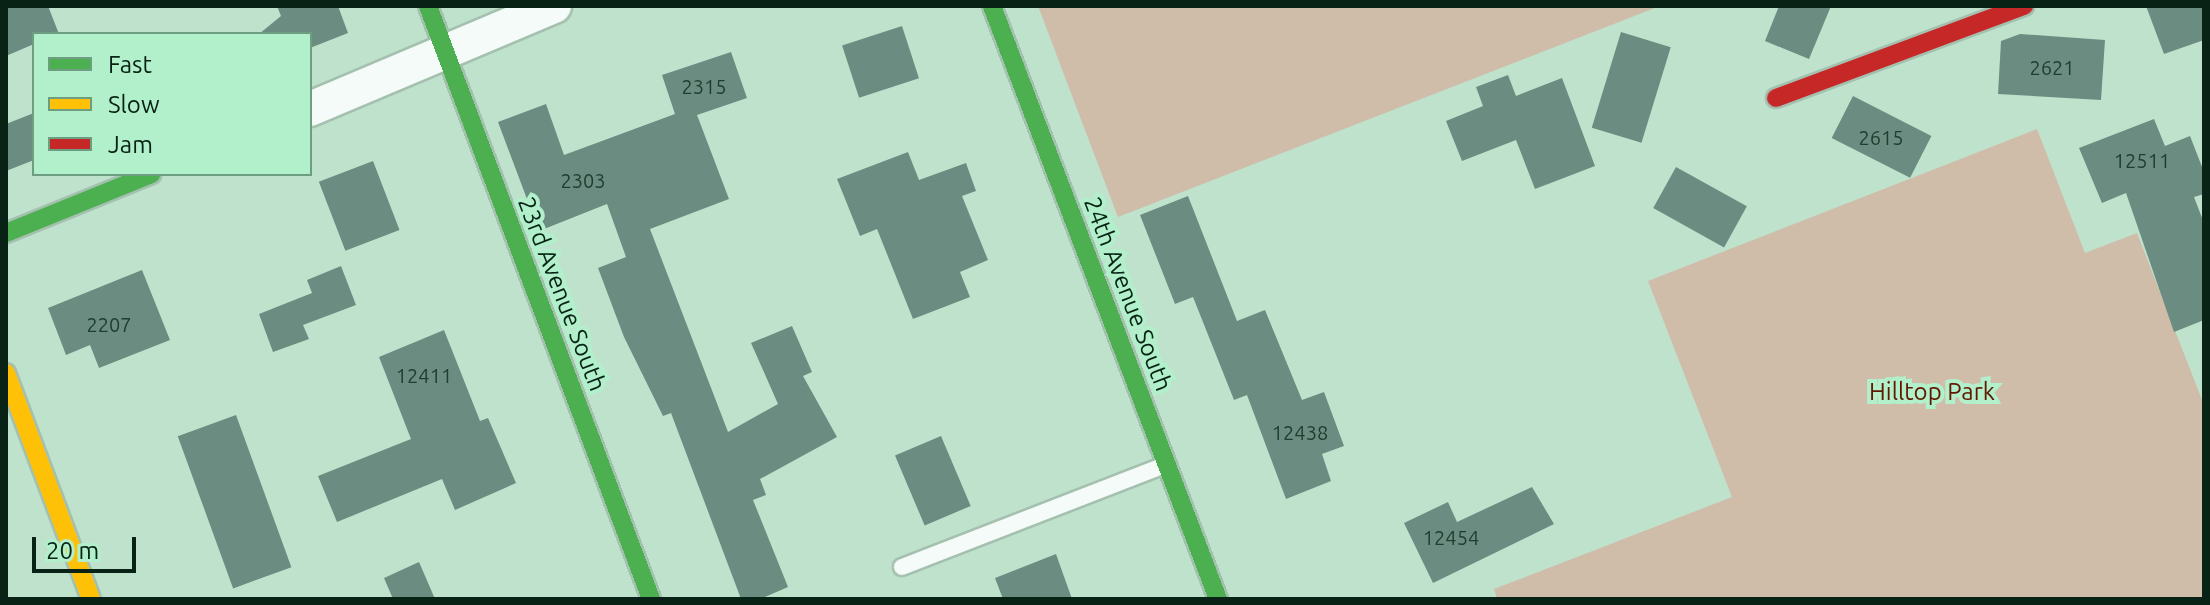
<!DOCTYPE html>
<html>
<head>
<meta charset="utf-8">
<style>
  body { margin:0 }
  #map { position:relative; width:2210px; height:605px; overflow:hidden; background:#bfe2cd; font-family:Ubuntu,sans-serif }
  div>[style] { position:absolute }
  .green>* { inset:0; background:#cfbda9 }
  .building>* { inset:0; background:#6b8d81; transform-origin:0 0 }
  .roads { filter:drop-shadow(2px 0 #a4c0af) drop-shadow(-2px 0 #a4c0af) drop-shadow(0 2px #a4c0af) drop-shadow(0 -2px #a4c0af) }
  .lane>* { height:16px; margin:-8px; padding:0 8px; transform-origin:8px; border-radius:8px; background:#f5fbf8 }
  .street>* { height:34px; margin:-17px; padding:0 17px; transform-origin:17px; border-radius:17px; background:#f5fbf8 }
  .fast>* { height:18px; margin:-9px; padding:0 9px; transform-origin:9px; border-radius:9px; background:#4caf50 }
  .slow>* { height:18px; margin:-9px; padding:0 9px; transform-origin:9px; border-radius:9px; background:#ffc107 }
  .jam>* { height:18px; margin:-9px; padding:0 9px; transform-origin:9px; border-radius:9px; background:#c62828 }
  span { translate:-50% -50%; white-space:nowrap; text-align:center; line-height:1.15; -webkit-text-stroke:8px #b1f0ca; paint-order:stroke }
  .number-label { font-size:20px; color:#213d30 }
  .number-label span { -webkit-text-stroke-width:0 }
  .street-label { font-size:24px; color:#082215 }
  .park-label { font-size:24px; color:#611700 }
  .frame { position:absolute; inset:0; border:8px solid #082215; pointer-events:none }
  .legend { position:absolute; left:32px; top:32px; width:280px; height:144px; box-sizing:border-box; background:#b1f0ca; border:2px solid #6d9e82; margin:0; padding:10px 14px; list-style:none; font-size:24px; color:#082215 }
  .legend li { display:flex; align-items:center; gap:16px; height:40px }
  .legend b { width:40px; border:2px solid #6d9e82 }
  .scale { position:absolute; left:32px; top:537px; width:104px; height:36px; box-sizing:border-box; border:4px solid #082215; border-top:0; padding-left:10px; font-size:24px; line-height:28px; white-space:nowrap; color:#082215; -webkit-text-stroke:6px #b1f0ca; paint-order:stroke }
</style>
</head>
<body>
<div id="map">
  <div class="green">
    <i style="clip-path:polygon(1038px 6px,1660px 6px,1118px 217px)"></i>
    <i style="clip-path:polygon(2037px 129px,2085px 253px,2137px 233px,2204px 405px,2204px 599px,1497px 599px,1494px 589px,1732px 497px,1648px 281px)"></i>
  </div>
  <div class="building">
    <i style="clip-path:polygon(6px 6px,48px 6px,59px 34px,34px 34px,34px 44px,6px 56px)"></i>
    <i style="clip-path:polygon(277px 6px,338px 6px,348px 33px,310px 48px,310px 34px,259px 34px,281px 16px)"></i>
    <i style="clip-path:polygon(1779px 6px,1831px 6px,1809px 59px,1765px 41px)"></i>
    <i style="clip-path:polygon(2146px 6px,2204px 6px,2204px 40px,2164px 54px)"></i>
    <i style="left:902px;top:26px;width:55px;height:63px;rotate:72deg"></i>
    <i style="left:1621px;top:32px;width:52px;height:100px;rotate:17deg"></i>
    <i style="clip-path:polygon(2020px 34px,2105px 40px,2101px 100px,1998px 94px,2001px 41px)"></i>
    <i style="clip-path:polygon(731px 52px,747px 98px,697px 115px,729px 199px,650px 229px,728px 432px,778px 404px,751px 343px,792px 326px,812px 372px,803px 376px,837px 437px,760px 479px,766px 495px,753px 500px,788px 587px,760px 599px,741px 599px,671px 413px,663px 416px,624px 337px,598px 268px,626px 257px,607px 204px,539px 231px,498px 122px,546px 104px,564px 155px,675px 114px,662px 75px)"></i>
    <i style="clip-path:polygon(1508px 75px,1516px 96px,1562px 78px,1595px 166px,1535px 189px,1516px 140px,1462px 161px,1446px 121px,1483px 106px,1476px 87px)"></i>
    <i style="left:1853px;top:96px;width:88px;height:47px;rotate:27deg"></i>
    <i style="clip-path:polygon(34px 113px,34px 160px,6px 171px,6px 124px)"></i>
    <i style="clip-path:polygon(2154px 119px,2165px 146px,2190px 136px,2204px 172px,2204px 194px,2194px 197px,2204px 223px,2204px 320px,2174px 332px,2126px 193px,2102px 203px,2079px 148px)"></i>
    <i style="clip-path:polygon(908px 152px,919px 180px,966px 163px,976px 191px,962px 196px,988px 260px,960px 272px,970px 297px,913px 319px,877px 229px,860px 236px,837px 179px)"></i>
    <i style="left:373px;top:161px;width:74px;height:58px;rotate:69deg"></i>
    <i style="left:1676px;top:167px;width:81px;height:47px;rotate:29deg"></i>
    <i style="clip-path:polygon(1188px 196px,1237px 321px,1265px 310px,1302px 400px,1324px 392px,1344px 446px,1322px 454px,1331px 481px,1286px 499px,1247px 395px,1234px 400px,1193px 297px,1175px 304px,1140px 215px)"></i>
    <i style="clip-path:polygon(341px 266px,356px 305px,303px 325px,309px 339px,273px 352px,259px 314px,312px 293px,307px 280px)"></i>
    <i style="clip-path:polygon(142px 270px,170px 340px,99px 368px,90px 345px,66px 355px,48px 308px)"></i>
    <i style="clip-path:polygon(444px 330px,480px 421px,488px 418px,516px 483px,455px 510px,442px 479px,337px 522px,318px 476px,411px 439px,379px 357px)"></i>
    <i style="left:236px;top:415px;width:162px;height:62px;rotate:70deg"></i>
    <i style="left:941px;top:436px;width:76px;height:50px;rotate:67deg"></i>
    <i style="clip-path:polygon(1532px 487px,1554px 524px,1433px 583px,1404px 523px,1448px 502px,1457px 522px)"></i>
    <i style="clip-path:polygon(1056px 554px,1072px 599px,1003px 599px,995px 578px)"></i>
    <i style="clip-path:polygon(419px 562px,435px 599px,393px 599px,384px 578px)"></i>
  </div>
  <div class="roads">
    <div class="lane">
      <i style="left:902px;top:567px;width:282px;rotate:-21.2deg"></i>
    </div>
    <div class="street">
      <i style="left:310px;top:109px;width:265px;rotate:-22.9deg"></i>
    </div>
    <div class="fast">
      <i style="left:428px;top:6px;width:634px;rotate:69.39deg"></i>
      <i style="left:992px;top:6px;width:635px;rotate:69.14deg"></i>
      <i style="left:6px;top:233px;width:157px;rotate:-22.1deg"></i>
    </div>
    <div class="slow">
      <i style="left:6px;top:373px;width:241px;rotate:69.4deg"></i>
    </div>
    <div class="jam">
      <i style="left:1776px;top:98px;width:265px;rotate:-20.4deg"></i>
    </div>
  </div>
  <div class="number-label">
    <span style="left:2052px;top:67px">2621</span>
    <span style="left:704px;top:86px">2315</span>
    <span style="left:1881px;top:137px">2615</span>
    <span style="left:2142px;top:160px">12511</span>
    <span style="left:583px;top:180px">2303</span>
    <span style="left:109px;top:324px">2207</span>
    <span style="left:424px;top:375px">12411</span>
    <span style="left:1300px;top:432px">12438</span>
    <span style="left:1451px;top:537px">12454</span>
  </div>
  <div class="street-label">
    <span style="left:562px;top:294px;rotate:69deg">23rd Avenue South</span>
    <span style="left:1128px;top:294px;rotate:69deg">24th Avenue South</span>
  </div>
  <div class="park-label">
    <span style="left:1932px;top:392px">Hilltop Park</span>
  </div>
  <div class="frame"></div>
  <ul class="legend">
  <li><b style="height:10px;background:#4caf50"></b>Fast</li>
  <li><b style="height:10px;background:#ffc107"></b>Slow</li>
  <li><b style="height:10px;background:#c62828"></b>Jam</li>
  </ul>
  <div class="scale">20 m</div>
</div>
</body>
</html>
